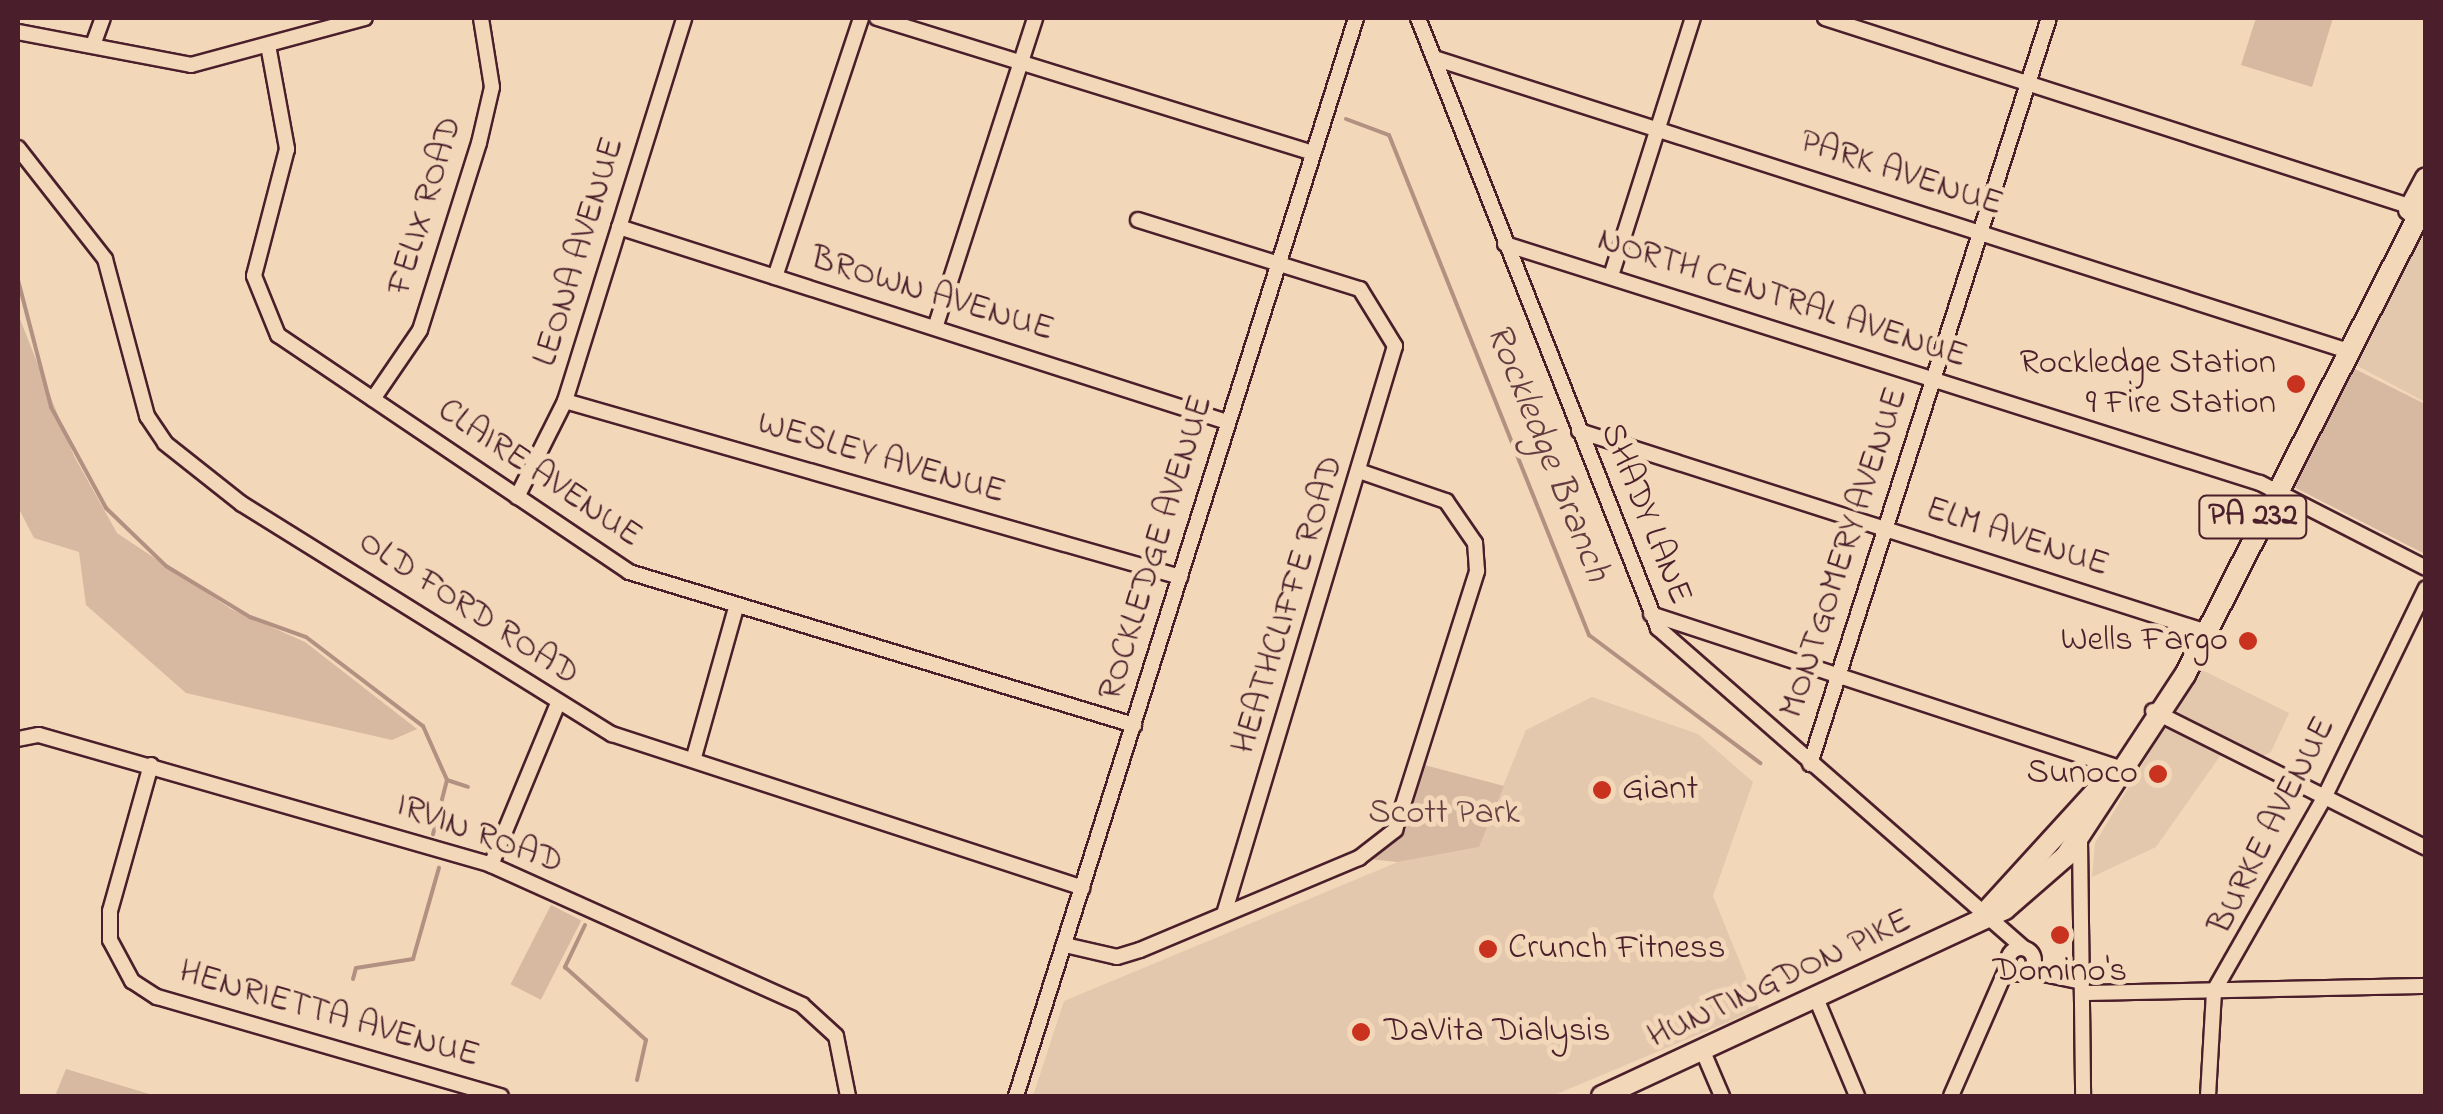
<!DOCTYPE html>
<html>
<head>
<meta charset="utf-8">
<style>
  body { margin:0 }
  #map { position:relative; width:2443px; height:1114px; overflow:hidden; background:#f2d7b9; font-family:"Indie Flower",sans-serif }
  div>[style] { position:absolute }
  .built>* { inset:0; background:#e4c8ae }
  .green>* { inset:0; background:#d7b9a1; transform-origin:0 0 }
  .stream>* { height:4px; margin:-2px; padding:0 2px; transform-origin:2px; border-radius:2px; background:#b29182 }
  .roads { filter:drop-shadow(2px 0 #4a1f2b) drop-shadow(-2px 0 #4a1f2b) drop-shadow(0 2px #4a1f2b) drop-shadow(0 -2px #4a1f2b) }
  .street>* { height:14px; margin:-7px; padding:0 7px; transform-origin:7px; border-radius:7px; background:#f2d7b9 }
  .street>.ring { margin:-7px; padding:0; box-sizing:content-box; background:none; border:14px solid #f2d7b9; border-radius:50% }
  .primary>* { height:20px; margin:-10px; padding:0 10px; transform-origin:10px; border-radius:10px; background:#f2d7b9 }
  .dots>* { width:28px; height:28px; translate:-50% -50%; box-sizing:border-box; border:5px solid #f2d7b9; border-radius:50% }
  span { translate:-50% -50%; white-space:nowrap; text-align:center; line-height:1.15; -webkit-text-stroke:10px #f2d7b9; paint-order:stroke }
  .shield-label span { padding:2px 8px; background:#f2d7b9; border:2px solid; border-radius:8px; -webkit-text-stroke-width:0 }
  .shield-label { font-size:32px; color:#4a1f2b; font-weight:700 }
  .street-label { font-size:35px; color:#4a1f2b }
  .poi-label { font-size:35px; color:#4a1f2b }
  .right { translate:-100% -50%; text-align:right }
  .left { translate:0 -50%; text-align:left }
  .park-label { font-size:35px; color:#663e43 }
  .water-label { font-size:38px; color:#643c41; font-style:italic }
  .frame { position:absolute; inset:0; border:20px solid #4a1f2b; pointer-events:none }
</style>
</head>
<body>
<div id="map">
  <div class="built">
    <i style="clip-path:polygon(2425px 229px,2425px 402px,2354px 364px)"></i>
    <i style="clip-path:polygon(2200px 669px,2289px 713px,2271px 752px,2259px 758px,2230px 742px,2156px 847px,2092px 877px,2095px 843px)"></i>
    <i style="clip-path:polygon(1592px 697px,1698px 734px,1753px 782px,1713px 896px,1759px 1009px,1552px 1096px,1033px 1096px,1064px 1001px,1398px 862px,1478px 847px,1526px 730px)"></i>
  </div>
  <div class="green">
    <i style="clip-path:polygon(2256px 18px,2333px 18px,2312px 87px,2241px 65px)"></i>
    <i style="clip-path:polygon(18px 314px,74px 456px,117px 533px,231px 609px,305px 642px,417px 729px,392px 740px,186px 693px,86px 605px,79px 552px,34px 538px,18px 507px)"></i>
    <i style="clip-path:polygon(2353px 368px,2425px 404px,2425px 554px,2292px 486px)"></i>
    <i style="clip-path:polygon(1417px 763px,1504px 786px,1479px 847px,1398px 862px,1359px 858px,1395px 830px)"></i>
    <i style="left:551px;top:905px;width:34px;height:89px;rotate:27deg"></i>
    <i style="clip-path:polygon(66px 1069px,156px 1096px,55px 1096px)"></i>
  </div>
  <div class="stream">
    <i style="left:1346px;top:119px;width:46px;rotate:20.4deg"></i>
    <i style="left:1389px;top:135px;width:539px;rotate:68.2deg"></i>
    <i style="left:1589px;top:635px;width:214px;rotate:36.8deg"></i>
    <i style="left:18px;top:280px;width:131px;rotate:75.4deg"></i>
    <i style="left:51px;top:407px;width:115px;rotate:61.4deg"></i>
    <i style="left:106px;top:508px;width:83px;rotate:44deg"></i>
    <i style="left:166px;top:566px;width:98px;rotate:31.3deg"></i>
    <i style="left:250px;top:617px;width:59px;rotate:19.7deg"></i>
    <i style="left:306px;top:637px;width:147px;rotate:37.3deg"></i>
    <i style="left:423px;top:726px;width:59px;rotate:66deg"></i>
    <i style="left:447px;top:780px;width:56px;rotate:104.5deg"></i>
    <i style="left:447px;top:780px;width:22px;rotate:18deg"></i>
    <i style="left:585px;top:925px;width:47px;rotate:115.5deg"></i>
    <i style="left:565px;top:967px;width:109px;rotate:42deg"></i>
    <i style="left:646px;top:1040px;width:41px;rotate:102.7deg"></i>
    <i style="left:353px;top:979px;width:11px;rotate:-75deg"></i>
    <i style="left:356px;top:968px;width:58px;rotate:-9deg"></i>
    <i style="left:413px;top:959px;width:95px;rotate:-74.1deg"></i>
  </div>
  <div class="roads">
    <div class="street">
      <i style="left:877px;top:18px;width:455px;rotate:17.2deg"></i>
      <i style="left:1418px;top:18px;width:656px;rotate:68.52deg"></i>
      <i style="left:1658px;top:628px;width:485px;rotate:41.2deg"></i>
      <i style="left:1825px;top:18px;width:623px;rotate:17.85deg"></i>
      <i style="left:18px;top:32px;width:176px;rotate:10.8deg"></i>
      <i style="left:191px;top:65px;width:180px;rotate:-15.1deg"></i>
      <i style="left:93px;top:45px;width:29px;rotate:-70deg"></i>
      <i style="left:268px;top:45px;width:106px;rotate:79.6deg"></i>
      <i style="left:287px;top:149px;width:131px;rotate:104.6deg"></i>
      <i style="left:254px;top:276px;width:64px;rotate:67.9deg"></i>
      <i style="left:278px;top:335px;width:424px;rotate:34deg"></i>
      <i style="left:629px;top:572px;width:528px;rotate:16.86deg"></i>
      <i style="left:1434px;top:58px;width:960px;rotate:17.77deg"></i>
      <i style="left:18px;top:148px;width:141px;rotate:51.9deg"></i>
      <i style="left:105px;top:259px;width:163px;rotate:75deg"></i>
      <i style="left:147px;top:416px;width:32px;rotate:56deg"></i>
      <i style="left:165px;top:443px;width:98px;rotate:38.4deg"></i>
      <i style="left:242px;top:504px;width:436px;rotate:31.9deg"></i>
      <i style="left:612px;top:734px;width:495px;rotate:18.1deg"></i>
      <i style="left:1138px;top:220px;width:232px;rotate:17.3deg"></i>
      <i style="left:1360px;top:289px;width:67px;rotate:58.4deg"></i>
      <i style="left:1395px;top:346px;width:593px;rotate:106.75deg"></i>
      <i style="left:619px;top:227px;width:639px;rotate:17.78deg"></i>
      <i style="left:1505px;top:244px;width:792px;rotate:17.57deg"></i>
      <i style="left:2260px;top:483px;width:186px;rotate:27.1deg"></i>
      <i style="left:1611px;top:276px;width:271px;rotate:-72.4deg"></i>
      <i style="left:775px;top:277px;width:273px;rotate:-71.6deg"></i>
      <i style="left:936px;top:325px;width:323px;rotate:-72.1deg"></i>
      <i style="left:373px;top:399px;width:83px;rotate:-55.7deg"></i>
      <i style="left:420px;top:330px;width:196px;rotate:-72.5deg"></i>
      <i style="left:479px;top:143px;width:57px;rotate:-76.9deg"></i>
      <i style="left:492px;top:87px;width:70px;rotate:-99.1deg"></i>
      <i style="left:565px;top:401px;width:640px;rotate:15.97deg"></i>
      <i style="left:1579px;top:431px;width:659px;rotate:17.75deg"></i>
      <i style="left:517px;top:497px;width:107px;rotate:-63.4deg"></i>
      <i style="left:565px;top:401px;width:401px;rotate:-72.7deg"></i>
      <i style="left:1651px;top:614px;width:490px;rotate:18.2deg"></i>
      <i style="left:2153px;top:711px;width:305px;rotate:26.6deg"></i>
      <i style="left:18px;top:739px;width:21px;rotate:-11deg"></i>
      <i style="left:39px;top:735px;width:470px;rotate:16deg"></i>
      <i style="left:491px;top:865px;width:341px;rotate:24.2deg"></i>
      <i style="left:802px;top:1005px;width:46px;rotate:42.4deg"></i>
      <i style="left:836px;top:1036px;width:61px;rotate:78.7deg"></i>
      <i style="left:694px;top:757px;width:155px;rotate:-74.3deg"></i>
      <i style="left:1810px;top:764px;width:783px;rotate:-72.24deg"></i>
      <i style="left:151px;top:765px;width:152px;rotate:105.7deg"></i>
      <i style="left:110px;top:911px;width:29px;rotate:90deg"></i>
      <i style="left:110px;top:940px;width:47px;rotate:61.8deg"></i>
      <i style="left:132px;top:981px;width:30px;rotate:33deg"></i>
      <i style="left:157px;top:997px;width:358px;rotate:16.1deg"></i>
      <i style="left:2080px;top:840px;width:256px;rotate:89.3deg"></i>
      <i style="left:491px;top:865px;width:175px;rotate:-67.5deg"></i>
      <i style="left:1065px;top:945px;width:53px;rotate:13deg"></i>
      <i style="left:1117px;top:957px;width:24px;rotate:-17deg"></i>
      <i style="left:1140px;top:950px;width:238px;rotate:-22.8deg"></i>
      <i style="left:1359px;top:858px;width:46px;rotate:-37.9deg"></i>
      <i style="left:1395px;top:830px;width:272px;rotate:-72.4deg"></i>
      <i style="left:1477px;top:571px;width:28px;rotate:-94deg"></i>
      <i style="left:1475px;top:543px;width:51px;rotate:-124.6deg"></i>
      <i style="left:1446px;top:501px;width:89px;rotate:-161deg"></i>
      <i class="ring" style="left:2008px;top:948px;width:12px;height:12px"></i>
      <i style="left:2029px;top:971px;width:54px;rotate:11.7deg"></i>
      <i style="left:2082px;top:993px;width:344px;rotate:-1.2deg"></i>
      <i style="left:1818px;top:1003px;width:101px;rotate:67.2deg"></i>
      <i style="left:1704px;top:1054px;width:46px;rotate:66.8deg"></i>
      <i style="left:1016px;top:1096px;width:1130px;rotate:-72.49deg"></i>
      <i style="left:1951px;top:1096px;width:145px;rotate:-66.4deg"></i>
      <i style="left:2208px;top:1096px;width:105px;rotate:-86.7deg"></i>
      <i style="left:2214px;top:991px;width:222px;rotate:-60.3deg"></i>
      <i style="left:2324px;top:798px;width:233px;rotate:-64.1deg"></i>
    </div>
    <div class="primary">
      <i style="left:2409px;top:210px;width:36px;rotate:-62deg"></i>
      <i style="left:1983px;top:915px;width:190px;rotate:-47.6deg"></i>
      <i style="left:1602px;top:1096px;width:444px;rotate:-24.9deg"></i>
      <i style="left:2005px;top:909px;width:81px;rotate:-41deg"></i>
      <i style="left:2066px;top:856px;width:217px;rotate:-56.7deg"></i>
      <i style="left:2185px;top:675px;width:532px;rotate:-63.05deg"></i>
    </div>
  </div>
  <div class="dots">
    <i style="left:2296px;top:384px;background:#c8321e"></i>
    <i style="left:2248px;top:641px;background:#c8321e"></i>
    <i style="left:2158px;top:774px;background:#c8321e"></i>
    <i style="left:1602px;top:790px;background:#c8321e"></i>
    <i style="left:2060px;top:935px;background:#c8321e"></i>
    <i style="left:1488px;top:949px;background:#c8321e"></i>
    <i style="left:1361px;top:1032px;background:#c8321e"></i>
  </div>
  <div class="shield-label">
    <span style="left:2253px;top:517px">PA 232</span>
  </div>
  <div class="street-label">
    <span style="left:1901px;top:174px;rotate:18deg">PARK AVENUE</span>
    <span style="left:426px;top:206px;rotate:-73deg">FELIX ROAD</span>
    <span style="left:580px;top:252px;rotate:-73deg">LEONA AVENUE</span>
    <span style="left:932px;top:295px;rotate:17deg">BROWN AVENUE</span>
    <span style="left:1782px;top:299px;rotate:18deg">NORTH CENTRAL AVENUE</span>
    <span style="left:881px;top:459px;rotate:16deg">WESLEY AVENUE</span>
    <span style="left:539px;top:474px;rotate:34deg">CLAIRE AVENUE</span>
    <span style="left:1645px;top:514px;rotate:68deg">SHADY LANE</span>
    <span style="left:2017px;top:538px;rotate:18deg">ELM AVENUE</span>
    <span style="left:1157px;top:548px;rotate:-73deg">ROCKLEDGE AVENUE</span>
    <span style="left:1845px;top:553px;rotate:-72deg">MONTGOMERY AVENUE</span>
    <span style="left:1289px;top:605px;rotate:-73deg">HEATHCLIFFE ROAD</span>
    <span style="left:468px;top:609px;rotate:33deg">OLD FORD ROAD</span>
    <span style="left:2273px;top:826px;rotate:-63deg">BURKE AVENUE</span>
    <span style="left:479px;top:835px;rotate:20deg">IRVIN ROAD</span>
    <span style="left:1780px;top:980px;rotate:-25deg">HUNTINGDON PIKE</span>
    <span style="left:329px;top:1015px;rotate:16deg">HENRIETTA AVENUE</span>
  </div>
  <div class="poi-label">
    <span class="right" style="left:2276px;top:384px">Rockledge Station<br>9 Fire Station</span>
    <span class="right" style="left:2228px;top:641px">Wells Fargo</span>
    <span class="right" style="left:2138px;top:774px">Sunoco</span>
    <span class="left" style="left:1622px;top:790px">Giant</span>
    <span class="left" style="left:1508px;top:949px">Crunch Fitness</span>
    <span style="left:2060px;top:972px">Domino's</span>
    <span class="left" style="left:1384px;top:1032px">DaVita Dialysis</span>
  </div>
  <div class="park-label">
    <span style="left:1444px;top:814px">Scott Park</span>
  </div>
  <div class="water-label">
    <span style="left:1546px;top:453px;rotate:68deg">Rockledge Branch</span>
  </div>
  <div class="frame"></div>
</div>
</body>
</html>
